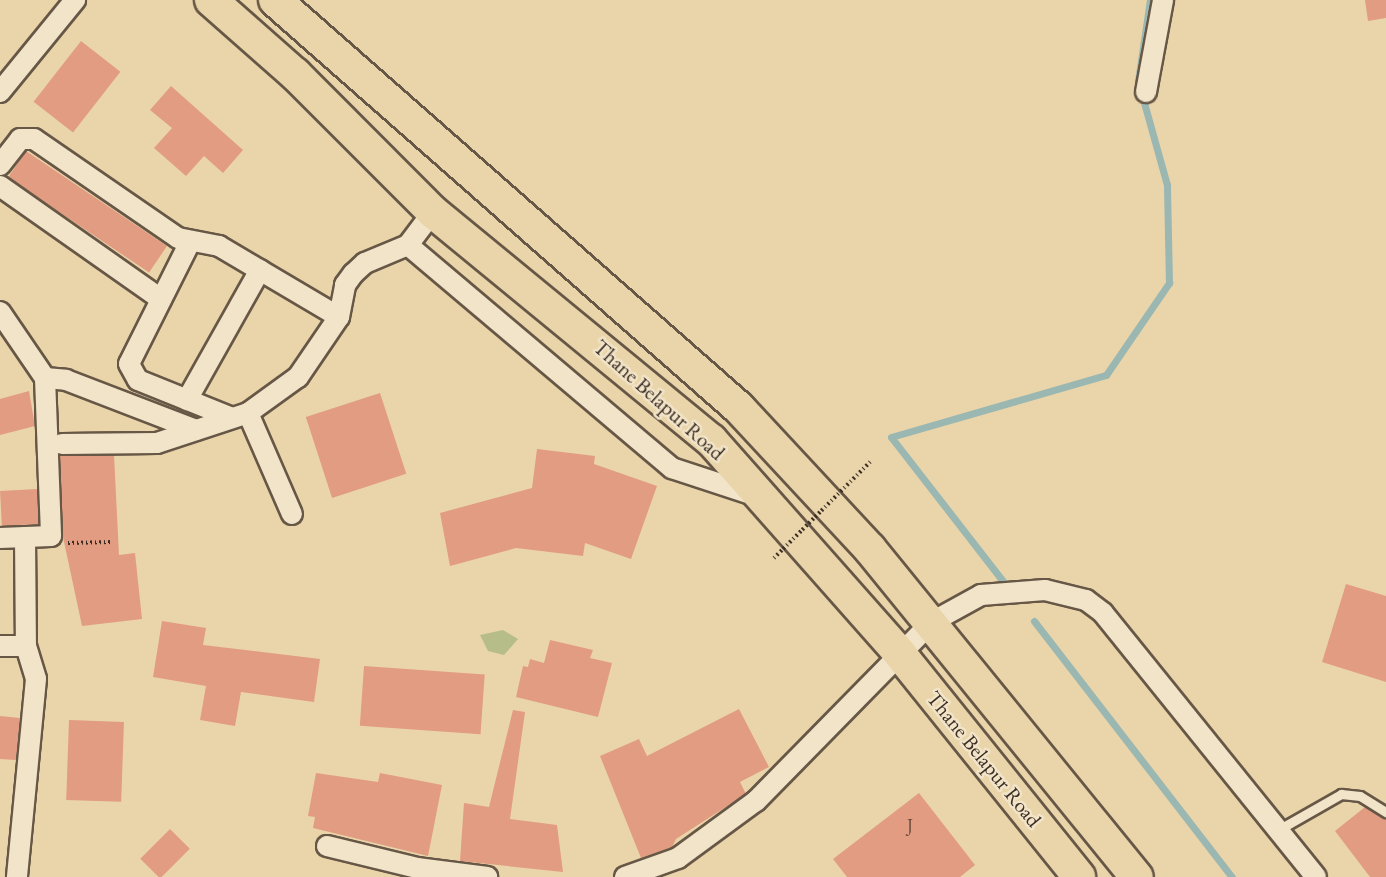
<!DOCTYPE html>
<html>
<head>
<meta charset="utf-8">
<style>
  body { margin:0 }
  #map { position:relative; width:1386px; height:877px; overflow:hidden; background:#ead5aa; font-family:"EB Garamond",serif }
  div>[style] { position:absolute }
  .green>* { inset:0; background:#b6bd89 }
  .stream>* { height:7px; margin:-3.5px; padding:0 3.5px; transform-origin:3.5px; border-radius:3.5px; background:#9ab7b2 }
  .building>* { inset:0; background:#e29c81; transform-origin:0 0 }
  .path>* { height:4px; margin-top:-2px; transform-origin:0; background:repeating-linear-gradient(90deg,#3b2d24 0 1.5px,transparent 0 4.5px) }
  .roads { filter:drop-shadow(2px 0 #675746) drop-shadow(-2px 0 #675746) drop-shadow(0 2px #675746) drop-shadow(0 -2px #675746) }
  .service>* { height:9px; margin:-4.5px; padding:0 4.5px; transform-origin:4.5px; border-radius:4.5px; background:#f1e4c8 }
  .minor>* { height:20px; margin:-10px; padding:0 10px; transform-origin:10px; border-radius:10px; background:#f1e4c8 }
  .primary>* { height:32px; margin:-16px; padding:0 16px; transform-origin:16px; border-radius:16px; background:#ead5aa }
  .path-bridge>* { height:4px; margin-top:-2px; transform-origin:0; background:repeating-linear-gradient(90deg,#3b2d24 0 1.5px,transparent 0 4.5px) }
  span { translate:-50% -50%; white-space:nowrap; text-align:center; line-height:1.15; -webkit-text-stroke:5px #f1e4c8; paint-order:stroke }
  .number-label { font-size:18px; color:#65493b }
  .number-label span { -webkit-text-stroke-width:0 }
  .street-label { font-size:21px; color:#3b2d24 }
</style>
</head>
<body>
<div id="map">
  <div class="green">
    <i style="clip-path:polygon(503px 630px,518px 639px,504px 655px,488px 651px,480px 635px)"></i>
  </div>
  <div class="stream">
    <i style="left:1009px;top:589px;width:192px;rotate:-127.8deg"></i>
    <i style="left:891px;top:437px;width:224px;rotate:-16.1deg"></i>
    <i style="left:1106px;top:375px;width:112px;rotate:-55.6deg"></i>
    <i style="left:1169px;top:283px;width:98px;rotate:-91.2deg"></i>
    <i style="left:1167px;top:185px;width:108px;rotate:-105.6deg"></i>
    <i style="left:1138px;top:81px;width:82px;rotate:-81.6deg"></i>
    <i style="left:1034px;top:621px;width:324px;rotate:52.3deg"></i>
  </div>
  <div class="building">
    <i style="clip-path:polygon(1365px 0,1386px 0,1386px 18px,1368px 21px)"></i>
    <i style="left:81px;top:41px;width:50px;height:77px;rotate:38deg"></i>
    <i style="clip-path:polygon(171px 86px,243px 150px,223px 173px,204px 156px,186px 176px,154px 148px,172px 128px,150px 110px)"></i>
    <i style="left:26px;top:151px;width:170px;height:32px;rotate:34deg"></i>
    <i style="clip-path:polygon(29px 391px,35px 426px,0 435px,0 399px)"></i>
    <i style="left:380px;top:393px;width:85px;height:78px;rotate:72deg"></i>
    <i style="clip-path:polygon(537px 449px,595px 456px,594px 464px,657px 486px,631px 559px,585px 543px,583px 556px,516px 548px,450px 566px,440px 513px,532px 488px)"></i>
    <i style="clip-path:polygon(114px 455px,119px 555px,135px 553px,142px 619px,82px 626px,63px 537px,60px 456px)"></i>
    <i style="left:37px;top:489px;width:35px;height:37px;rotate:87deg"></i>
    <i style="clip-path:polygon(1346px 584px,1386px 596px,1386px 682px,1322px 662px)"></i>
    <i style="clip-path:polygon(162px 621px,206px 628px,203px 645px,320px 659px,314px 702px,241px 692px,235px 726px,200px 720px,206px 686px,153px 677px)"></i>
    <i style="clip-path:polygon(550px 640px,593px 650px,590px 658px,612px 663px,598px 717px,516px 697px,523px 666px,528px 667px,530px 659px,544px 663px)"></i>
    <i style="left:364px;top:666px;width:121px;height:60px;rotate:4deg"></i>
    <i style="clip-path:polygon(739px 709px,769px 767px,740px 782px,746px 794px,676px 839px,672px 847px,641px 858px,600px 756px,639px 739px,647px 756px)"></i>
    <i style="clip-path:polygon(513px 710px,525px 712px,510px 819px,557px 825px,563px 872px,460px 861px,464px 803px,489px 807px)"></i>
    <i style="clip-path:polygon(0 716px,20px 718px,16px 760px,0 759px)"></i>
    <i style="left:69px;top:720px;width:55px;height:80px;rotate:2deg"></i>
    <i style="clip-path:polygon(316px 773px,378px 782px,380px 773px,442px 785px,428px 856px,313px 828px,315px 817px,308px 816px)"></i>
    <i style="clip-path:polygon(919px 793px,975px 865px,960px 877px,847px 877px,833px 859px)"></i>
    <i style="clip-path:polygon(1365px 807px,1386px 819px,1386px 877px,1370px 877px,1335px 831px)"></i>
    <i style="left:170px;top:829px;width:28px;height:42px;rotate:45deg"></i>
  </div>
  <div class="path">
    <i style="left:68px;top:543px;width:44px;rotate:-1.3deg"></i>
  </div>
  <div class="roads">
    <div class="service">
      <i style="left:1278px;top:830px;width:73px;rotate:-29.7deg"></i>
      <i style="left:1341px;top:794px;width:19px;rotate:6deg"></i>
      <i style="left:1360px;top:796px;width:31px;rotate:32deg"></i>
    </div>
    <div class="minor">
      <i style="left:0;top:92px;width:119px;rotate:-50.8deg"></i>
      <i style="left:1146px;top:92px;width:94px;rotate:-79.5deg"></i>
      <i style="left:0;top:165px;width:33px;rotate:-52deg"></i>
      <i style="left:20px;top:139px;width:14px"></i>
      <i style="left:34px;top:139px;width:175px;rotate:34.5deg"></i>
      <i style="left:178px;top:238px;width:42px;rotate:11deg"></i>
      <i style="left:219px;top:246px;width:139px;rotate:30.6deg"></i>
      <i style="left:0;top:186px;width:197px;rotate:35.1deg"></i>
      <i style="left:190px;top:242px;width:136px;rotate:116.6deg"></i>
      <i style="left:129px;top:364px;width:18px;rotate:61deg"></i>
      <i style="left:138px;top:380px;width:101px;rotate:22deg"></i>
      <i style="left:408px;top:245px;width:346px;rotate:40.2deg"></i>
      <i style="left:672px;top:468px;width:89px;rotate:18.2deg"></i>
      <i style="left:0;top:312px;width:80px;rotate:55.7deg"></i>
      <i style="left:45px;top:378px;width:158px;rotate:87.8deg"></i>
      <i style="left:51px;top:536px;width:51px;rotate:177.8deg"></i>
      <i style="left:45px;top:378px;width:21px;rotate:5deg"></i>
      <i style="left:66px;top:380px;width:139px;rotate:21deg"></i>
      <i style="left:187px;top:400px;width:149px;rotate:-60.7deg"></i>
      <i style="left:248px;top:413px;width:110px;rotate:66.5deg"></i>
      <i style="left:62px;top:444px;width:95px;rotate:-0.6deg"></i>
      <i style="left:157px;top:443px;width:96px;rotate:-18.2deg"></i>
      <i style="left:248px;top:413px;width:62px;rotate:-35.8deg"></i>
      <i style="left:298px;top:377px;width:73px;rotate:-55.7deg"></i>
      <i style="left:339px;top:317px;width:33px;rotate:-79deg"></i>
      <i style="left:345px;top:285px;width:14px;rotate:-54deg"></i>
      <i style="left:353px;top:274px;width:16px;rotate:-43deg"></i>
      <i style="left:365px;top:263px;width:47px;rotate:-22.7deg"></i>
      <i style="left:408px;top:245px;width:41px;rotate:-52.9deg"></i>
      <i style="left:25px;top:537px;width:109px;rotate:89.5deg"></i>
      <i style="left:0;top:646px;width:26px"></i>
      <i style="left:26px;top:646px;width:34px;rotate:73deg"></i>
      <i style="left:36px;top:679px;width:199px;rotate:95.5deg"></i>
      <i style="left:327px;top:846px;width:93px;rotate:13.7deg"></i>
      <i style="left:417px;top:868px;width:71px;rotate:7.3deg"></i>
      <i style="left:625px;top:877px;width:56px;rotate:-19.7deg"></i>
      <i style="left:678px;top:858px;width:97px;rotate:-36.2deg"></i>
      <i style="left:756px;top:801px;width:251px;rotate:-45.5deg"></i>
      <i style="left:932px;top:622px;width:56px;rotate:-28.9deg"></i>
      <i style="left:981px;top:595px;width:64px;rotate:-4.5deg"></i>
      <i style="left:1045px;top:590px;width:42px;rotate:13.7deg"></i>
      <i style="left:1086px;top:600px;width:21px;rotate:37deg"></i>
      <i style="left:1103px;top:613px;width:339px;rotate:51.1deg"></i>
    </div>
    <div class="primary">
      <i style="left:211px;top:0;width:112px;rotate:41.4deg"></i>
      <i style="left:295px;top:74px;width:195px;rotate:45deg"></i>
      <i style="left:433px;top:212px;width:360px;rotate:39.4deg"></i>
      <i style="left:711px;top:440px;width:286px;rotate:48.5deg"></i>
      <i style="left:900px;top:654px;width:286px;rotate:51.2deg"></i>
      <i style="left:275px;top:0;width:618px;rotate:41.33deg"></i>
      <i style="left:739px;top:408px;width:192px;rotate:47.1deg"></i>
      <i style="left:870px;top:549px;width:423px;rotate:50.9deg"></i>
    </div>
  </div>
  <div class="path-bridge">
    <i style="left:774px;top:558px;width:139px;rotate:-45deg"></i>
  </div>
  <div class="number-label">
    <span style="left:910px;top:826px">J</span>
  </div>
  <div class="street-label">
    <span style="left:659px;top:400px;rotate:42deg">Thane Belapur Road</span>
    <span style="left:984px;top:759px;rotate:51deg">Thane Belapur Road</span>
  </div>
</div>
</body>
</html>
